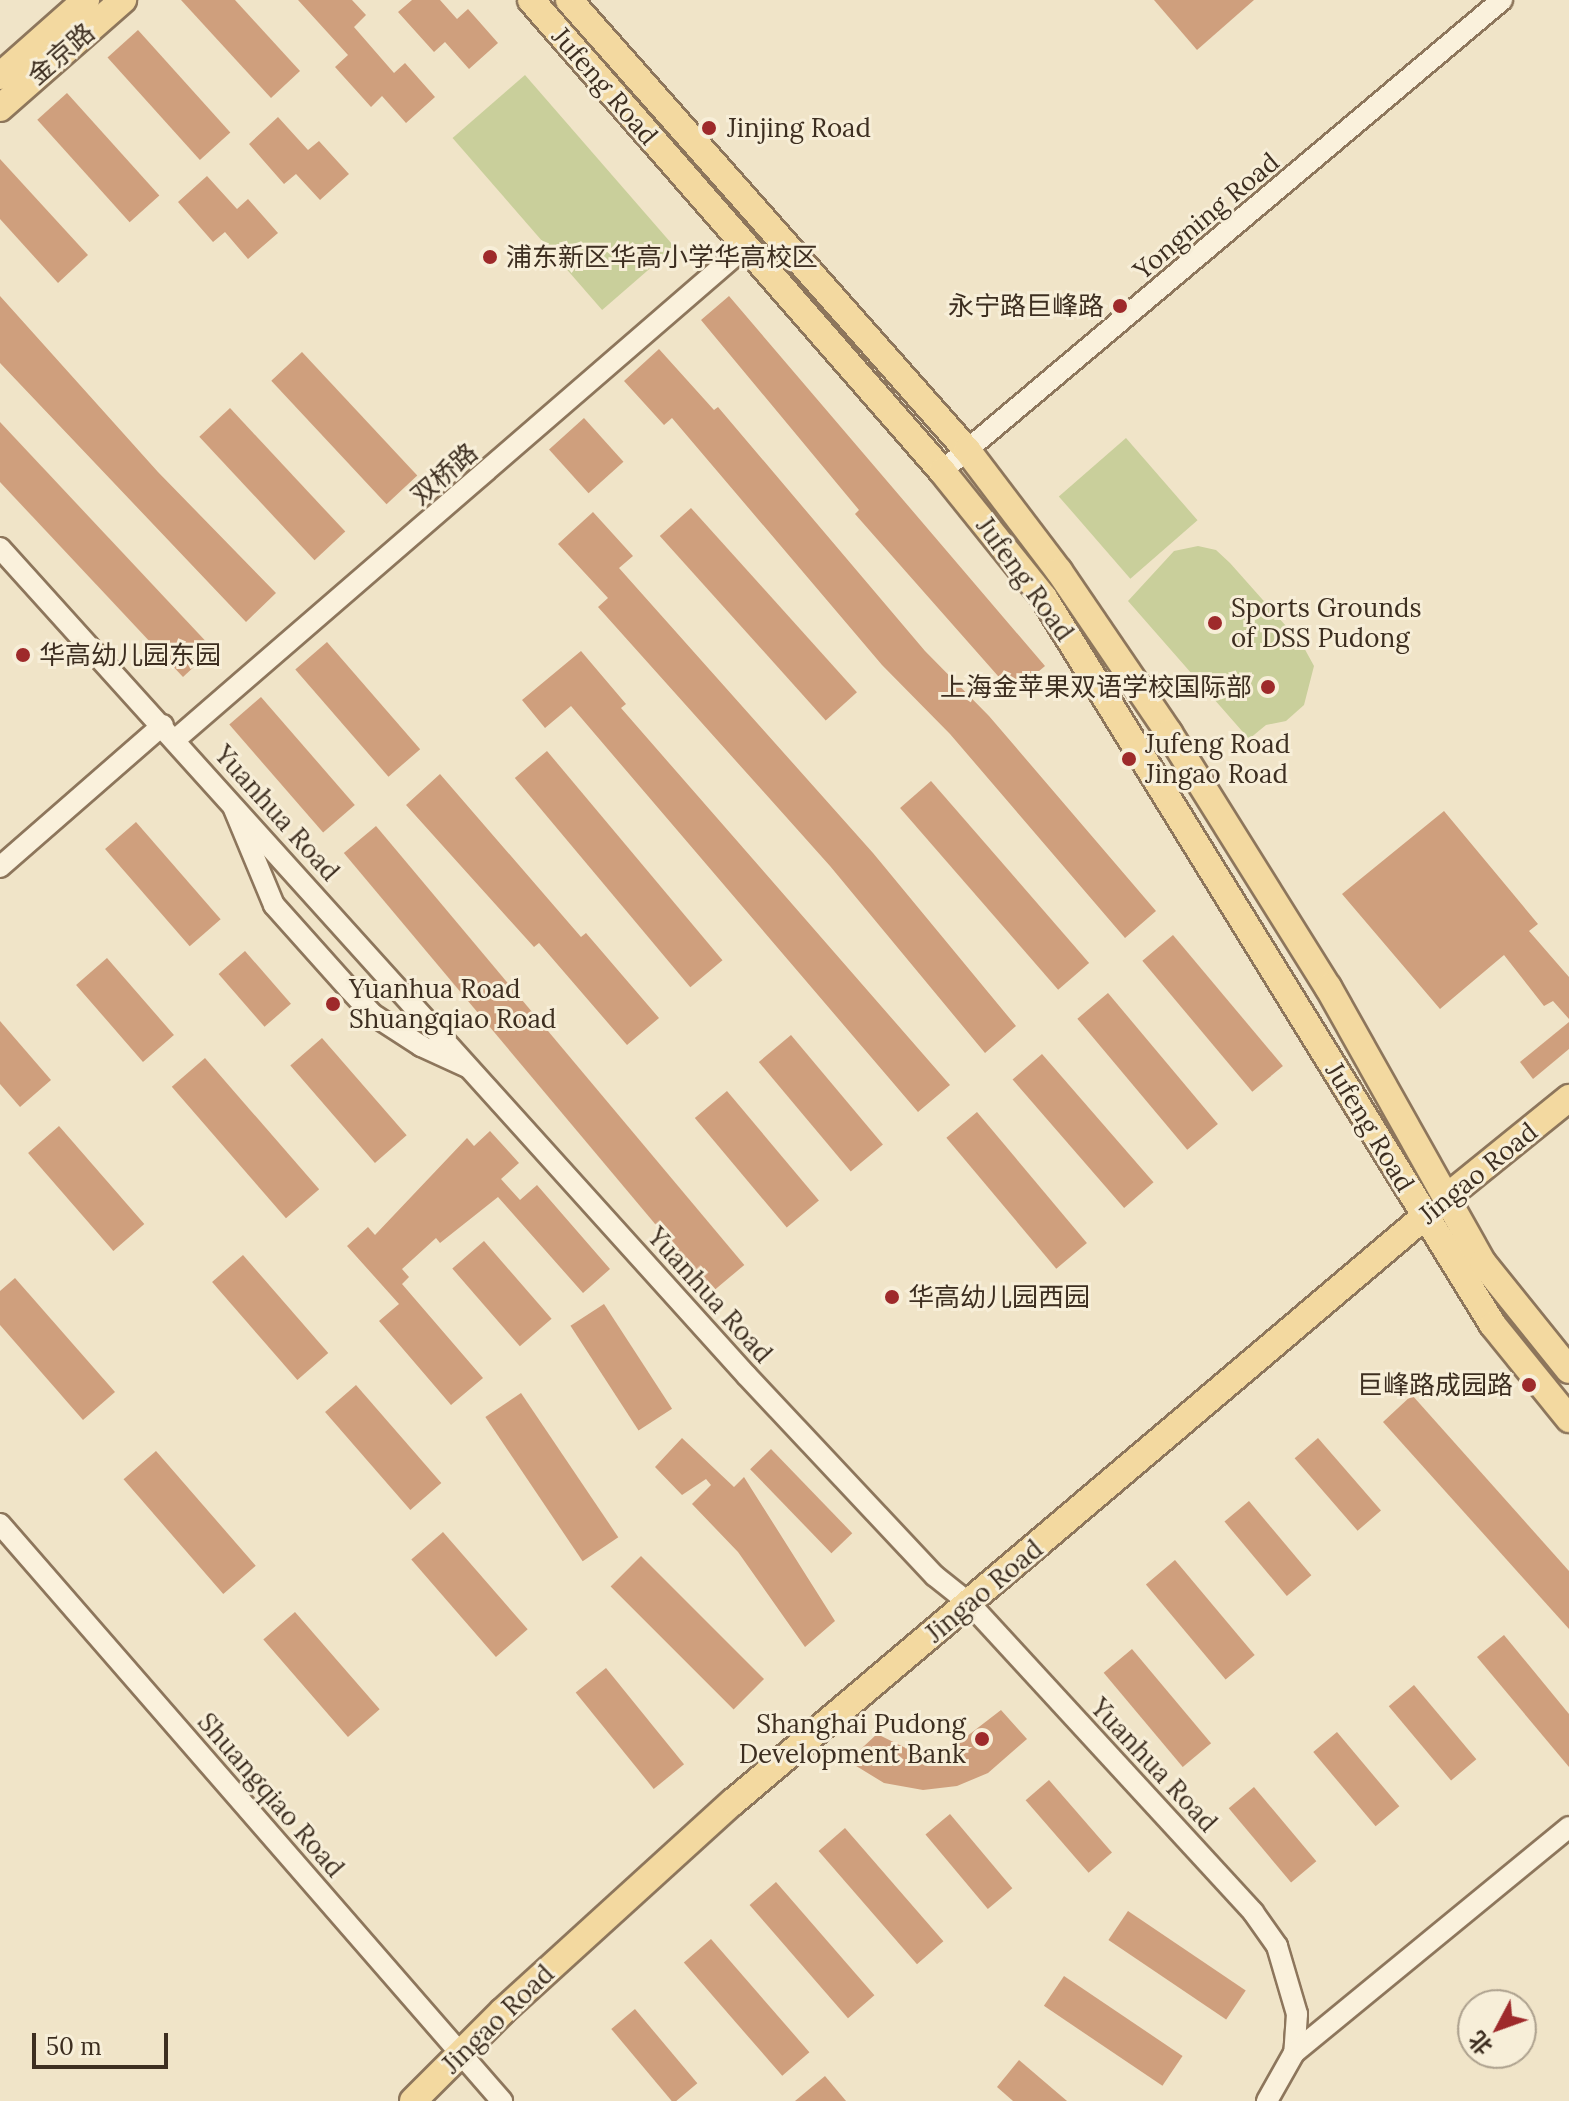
<!DOCTYPE html>
<html>
<head>
<meta charset="utf-8">
<style>
  body { margin:0 }
  #map { position:relative; width:1569px; height:2101px; overflow:hidden; background:#f0e4c8; font-family:Lora,"Noto Sans SC",serif }
  div>[style] { position:absolute }
  .green>* { inset:0; background:#c9cf9b; transform-origin:0 0 }
  .building>* { inset:0; background:#cf9f7d; transform-origin:0 0 }
  .roads { filter:drop-shadow(2px 0 #8d765c) drop-shadow(-2px 0 #8d765c) drop-shadow(0 2px #8d765c) drop-shadow(0 -2px #8d765c) }
  .minor>* { height:20px; margin:-10px; padding:0 10px; transform-origin:10px; border-radius:10px; background:#faf1dc }
  .major>* { height:26px; margin:-13px; padding:0 13px; transform-origin:13px; border-radius:13px; background:#f3d9a0 }
  .dots>* { width:22px; height:22px; translate:-50% -50%; box-sizing:border-box; border:4px solid #f7eed8; border-radius:50% }
  span { translate:-50% -50%; white-space:nowrap; text-align:center; line-height:1.15; -webkit-text-stroke:6px #f7eed8; paint-order:stroke }
  .street-label { font-size:26px; color:#3d2e20 }
  .poi-label { font-size:26px; color:#3d2e20 }
  .left { translate:0 -50%; text-align:left }
  .right { translate:-100% -50%; text-align:right }
  .north { position:absolute; left:1457px; top:1989px; width:80px; height:80px; box-sizing:border-box; background:#f7eed8; border:2px solid #ada18e; border-radius:50%; rotate:229deg; font-size:22px; font-weight:700; line-height:32px; text-align:center; color:#3d2e20 }
  .north::after { content:''; display:block; margin:auto; width:28px; height:36px; background:#9e2a2b; clip-path:polygon(50% 0,100% 100%,50% 72%,0 100%) }
  .scale { position:absolute; left:32px; top:2033px; width:136px; height:36px; box-sizing:border-box; border:4px solid #3d2e20; border-top:0; padding-left:10px; font-size:24px; line-height:28px; white-space:nowrap; color:#3d2e20; -webkit-text-stroke:6px #f7eed8; paint-order:stroke }
</style>
</head>
<body>
<div id="map">
  <div class="green">
    <i style="left:525px;top:75px;width:228px;height:96px;rotate:49deg"></i>
    <i style="left:1126px;top:438px;width:109px;height:89px;rotate:49deg"></i>
    <i style="clip-path:polygon(1198px 546px,1216px 550px,1230px 563px,1302px 644px,1314px 666px,1304px 705px,1286px 721px,1266px 725px,1249px 739px,1128px 601px,1174px 551px)"></i>
  </div>
  <div class="building">
    <i style="clip-path:polygon(181px 0,235px 0,300px 71px,271px 98px)"></i>
    <i style="clip-path:polygon(298px 0,352px 0,366px 15px,354px 27px,394px 73px,405px 63px,435px 97px,406px 123px,382px 96px,371px 107px,335px 67px,348px 55px)"></i>
    <i style="clip-path:polygon(412px 0,440px 0,457px 19px,468px 9px,498px 43px,469px 69px,445px 42px,434px 52px,398px 12px)"></i>
    <i style="clip-path:polygon(1154px 0,1254px 0,1197px 50px)"></i>
    <i style="left:138px;top:30px;width:138px;height:41px;rotate:48deg"></i>
    <i style="left:67px;top:93px;width:138px;height:40px;rotate:48deg"></i>
    <i style="clip-path:polygon(278px 117px,308px 150px,319px 141px,349px 174px,320px 200px,296px 174px,284px 184px,249px 144px)"></i>
    <i style="clip-path:polygon(0 159px,88px 255px,58px 283px,0 219px)"></i>
    <i style="clip-path:polygon(207px 176px,237px 209px,248px 199px,278px 233px,248px 259px,225px 232px,213px 242px,178px 202px)"></i>
    <i style="clip-path:polygon(0 296px,158px 472px,276px 593px,246px 622px,0 363px)"></i>
    <i style="clip-path:polygon(729px 296px,1045px 666px,1013px 693px,855px 514px,859px 510px,701px 320px)"></i>
    <i style="clip-path:polygon(659px 349px,714px 410px,718px 407px,925px 651px,989px 716px,1156px 911px,1125px 938px,950px 734px,882px 665px,672px 418px,664px 425px,624px 381px)"></i>
    <i style="left:302px;top:352px;width:169px;height:42px;rotate:47deg"></i>
    <i style="left:230px;top:408px;width:169px;height:42px;rotate:47deg"></i>
    <i style="left:584px;top:418px;width:59px;height:47px;rotate:48deg"></i>
    <i style="clip-path:polygon(0 422px,213px 649px,183px 677px,0 482px)"></i>
    <i style="left:691px;top:508px;width:248px;height:42px;rotate:48deg"></i>
    <i style="clip-path:polygon(593px 512px,633px 556px,619px 568px,873px 853px,1016px 1026px,985px 1053px,830px 866px,598px 607px,608px 598px,558px 544px)"></i>
    <i style="left:327px;top:642px;width:142px;height:42px;rotate:49deg"></i>
    <i style="clip-path:polygon(581px 651px,626px 704px,621px 708px,950px 1085px,918px 1112px,571px 706px,545px 728px,522px 700px)"></i>
    <i style="left:261px;top:697px;width:143px;height:42px;rotate:49deg"></i>
    <i style="left:547px;top:751px;width:273px;height:42px;rotate:50deg"></i>
    <i style="clip-path:polygon(440px 774px,581px 937px,586px 933px,659px 1018px,627px 1045px,539px 943px,534px 947px,406px 805px)"></i>
    <i style="left:931px;top:781px;width:241px;height:41px;rotate:49deg"></i>
    <i style="clip-path:polygon(1444px 811px,1538px 924px,1529px 931px,1569px 977px,1569px 1019px,1553px 1001px,1544px 1006px,1504px 955px,1440px 1009px,1342px 894px)"></i>
    <i style="left:136px;top:822px;width:129px;height:41px;rotate:49deg"></i>
    <i style="left:376px;top:826px;width:573px;height:42px;rotate:50deg"></i>
    <i style="left:1173px;top:935px;width:171px;height:40px;rotate:50deg"></i>
    <i style="left:245px;top:951px;width:70px;height:35px;rotate:49deg"></i>
    <i style="left:107px;top:958px;width:102px;height:41px;rotate:49deg"></i>
    <i style="left:1108px;top:993px;width:171px;height:40px;rotate:50deg"></i>
    <i style="clip-path:polygon(0 1021px,51px 1080px,20px 1107px,0 1084px)"></i>
    <i style="clip-path:polygon(1569px 1022px,1569px 1049px,1533px 1079px,1520px 1062px)"></i>
    <i style="left:791px;top:1035px;width:143px;height:42px;rotate:50deg"></i>
    <i style="left:322px;top:1038px;width:129px;height:42px;rotate:49deg"></i>
    <i style="left:1042px;top:1054px;width:170px;height:39px;rotate:49deg"></i>
    <i style="left:205px;top:1058px;width:174px;height:44px;rotate:49deg"></i>
    <i style="left:727px;top:1091px;width:143px;height:42px;rotate:50deg"></i>
    <i style="left:977px;top:1112px;width:171px;height:40px;rotate:50deg"></i>
    <i style="left:59px;top:1126px;width:130px;height:41px;rotate:49deg"></i>
    <i style="clip-path:polygon(490px 1131px,519px 1163px,501px 1179px,520px 1200px,537px 1185px,610px 1269px,583px 1293px,498px 1197px,440px 1243px,436px 1238px,402px 1269px,409px 1277px,402px 1284px,483px 1378px,451px 1405px,379px 1321px,399px 1304px,347px 1246px,368px 1227px,375px 1235px,467px 1138px,474px 1146px)"></i>
    <i style="left:484px;top:1241px;width:103px;height:42px;rotate:49deg"></i>
    <i style="left:243px;top:1255px;width:130px;height:41px;rotate:49deg"></i>
    <i style="clip-path:polygon(15px 1278px,115px 1392px,83px 1420px,0 1325px,0 1291px)"></i>
    <i style="left:604px;top:1304px;width:125px;height:40px;rotate:57deg"></i>
    <i style="left:356px;top:1385px;width:130px;height:41px;rotate:49deg"></i>
    <i style="left:521px;top:1393px;width:174px;height:43px;rotate:56deg"></i>
    <i style="clip-path:polygon(1412px 1395px,1569px 1571px,1569px 1629px,1383px 1422px)"></i>
    <i style="clip-path:polygon(682px 1438px,734px 1487px,744px 1477px,835px 1621px,805px 1647px,738px 1552px,692px 1504px,711px 1485px,706px 1479px,682px 1495px,655px 1467px)"></i>
    <i style="left:1318px;top:1438px;width:96px;height:31px;rotate:49deg"></i>
    <i style="left:771px;top:1449px;width:117px;height:29px;rotate:46deg"></i>
    <i style="left:156px;top:1451px;width:152px;height:43px;rotate:49deg"></i>
    <i style="left:1249px;top:1501px;width:97px;height:32px;rotate:50deg"></i>
    <i style="left:443px;top:1532px;width:129px;height:42px;rotate:49deg"></i>
    <i style="left:641px;top:1556px;width:174px;height:43px;rotate:45deg"></i>
    <i style="left:1175px;top:1560px;width:124px;height:38px;rotate:50deg"></i>
    <i style="left:295px;top:1612px;width:129px;height:42px;rotate:49deg"></i>
    <i style="clip-path:polygon(1504px 1635px,1569px 1714px,1569px 1767px,1477px 1657px)"></i>
    <i style="left:1132px;top:1649px;width:123px;height:37px;rotate:50deg"></i>
    <i style="left:606px;top:1668px;width:124px;height:39px;rotate:51deg"></i>
    <i style="left:1414px;top:1685px;width:97px;height:33px;rotate:50deg"></i>
    <i style="clip-path:polygon(1001px 1710px,1027px 1739px,988px 1773px,957px 1786px,923px 1790px,884px 1783px,848px 1761px,877px 1734px,920px 1755px,949px 1750px)"></i>
    <i style="left:1337px;top:1732px;width:97px;height:31px;rotate:50deg"></i>
    <i style="left:1049px;top:1780px;width:96px;height:31px;rotate:49deg"></i>
    <i style="left:1254px;top:1787px;width:97px;height:33px;rotate:50deg"></i>
    <i style="left:950px;top:1814px;width:97px;height:32px;rotate:50deg"></i>
    <i style="left:845px;top:1828px;width:150px;height:35px;rotate:49deg"></i>
    <i style="left:776px;top:1882px;width:150px;height:35px;rotate:49deg"></i>
    <i style="left:1128px;top:1911px;width:142px;height:35px;rotate:34deg"></i>
    <i style="left:711px;top:1939px;width:150px;height:36px;rotate:49deg"></i>
    <i style="left:1064px;top:1976px;width:143px;height:36px;rotate:34deg"></i>
    <i style="left:635px;top:2009px;width:97px;height:31px;rotate:50deg"></i>
    <i style="clip-path:polygon(1019px 2060px,1067px 2101px,1013px 2101px,997px 2087px)"></i>
    <i style="clip-path:polygon(825px 2076px,846px 2101px,795px 2101px)"></i>
  </div>
  <div class="roads">
    <div class="minor">
      <i style="left:942px;top:471px;width:732px;rotate:-40.07deg"></i>
      <i style="left:0;top:548px;width:1115px;rotate:47.94deg"></i>
      <i style="left:747px;top:1376px;width:274px;rotate:46.8deg"></i>
      <i style="left:935px;top:1576px;width:43px;rotate:38.5deg"></i>
      <i style="left:969px;top:1603px;width:420px;rotate:47.4deg"></i>
      <i style="left:1253px;top:1912px;width:42px;rotate:54.8deg"></i>
      <i style="left:1277px;top:1946px;width:71px;rotate:73.6deg"></i>
      <i style="left:1297px;top:2014px;width:39px;rotate:94deg"></i>
      <i style="left:1294px;top:2053px;width:55px;rotate:119.4deg"></i>
      <i style="left:176px;top:739px;width:752px;rotate:-40.85deg"></i>
      <i style="left:234px;top:809px;width:104px;rotate:67.4deg"></i>
      <i style="left:274px;top:905px;width:113px;rotate:48.2deg"></i>
      <i style="left:349px;top:989px;width:34px;rotate:47deg"></i>
      <i style="left:372px;top:1014px;width:59px;rotate:33.1deg"></i>
      <i style="left:421px;top:1046px;width:51px;rotate:24.5deg"></i>
      <i style="left:0;top:867px;width:216px;rotate:-41.1deg"></i>
      <i style="left:0;top:1524px;width:765px;rotate:48.98deg"></i>
      <i style="left:1294px;top:2053px;width:356px;rotate:-39.4deg"></i>
    </div>
    <div class="major">
      <i style="left:531px;top:0;width:625px;rotate:48.89deg"></i>
      <i style="left:942px;top:471px;width:163px;rotate:51.2deg"></i>
      <i style="left:1044px;top:598px;width:854px;rotate:58.3deg"></i>
      <i style="left:1493px;top:1325px;width:121px;rotate:51deg"></i>
      <i style="left:569px;top:0;width:601px;rotate:48.51deg"></i>
      <i style="left:967px;top:450px;width:152px;rotate:52.8deg"></i>
      <i style="left:1059px;top:571px;width:196px;rotate:55.8deg"></i>
      <i style="left:1169px;top:733px;width:300px;rotate:58deg"></i>
      <i style="left:1328px;top:987px;width:317px;rotate:60.7deg"></i>
      <i style="left:1483px;top:1263px;width:137px;rotate:51.2deg"></i>
      <i style="left:0;top:76px;width:115px;rotate:-41.5deg"></i>
      <i style="left:0;top:108px;width:164px;rotate:-41.3deg"></i>
      <i style="left:1448px;top:1196px;width:156px;rotate:-39deg"></i>
      <i style="left:413px;top:2101px;width:127px;rotate:-45deg"></i>
      <i style="left:503px;top:2011px;width:311px;rotate:-42.3deg"></i>
      <i style="left:733px;top:1802px;width:907px;rotate:-40.26deg"></i>
    </div>
  </div>
  <div class="dots">
    <i style="left:709px;top:128px;background:#9e2a2b"></i>
    <i style="left:490px;top:257px;background:#9e2a2b"></i>
    <i style="left:1120px;top:306px;background:#9e2a2b"></i>
    <i style="left:1215px;top:623px;background:#9e2a2b"></i>
    <i style="left:23px;top:655px;background:#9e2a2b"></i>
    <i style="left:1268px;top:687px;background:#9e2a2b"></i>
    <i style="left:1129px;top:759px;background:#9e2a2b"></i>
    <i style="left:333px;top:1004px;background:#9e2a2b"></i>
    <i style="left:892px;top:1297px;background:#9e2a2b"></i>
    <i style="left:1529px;top:1385px;background:#9e2a2b"></i>
    <i style="left:982px;top:1739px;background:#9e2a2b"></i>
  </div>
  <div class="street-label">
    <span style="left:61px;top:54px;rotate:-41deg">金京路</span>
    <span style="left:605px;top:86px;rotate:49deg">Jufeng Road</span>
    <span style="left:1206px;top:216px;rotate:-40deg">Yongning Road</span>
    <span style="left:444px;top:474px;rotate:-41deg">双桥路</span>
    <span style="left:1025px;top:579px;rotate:54deg">Jufeng Road</span>
    <span style="left:277px;top:813px;rotate:48deg">Yuanhua Road</span>
    <span style="left:1370px;top:1127px;rotate:59deg">Jufeng Road</span>
    <span style="left:1478px;top:1173px;rotate:-39deg">Jingao Road</span>
    <span style="left:710px;top:1295px;rotate:48deg">Yuanhua Road</span>
    <span style="left:984px;top:1591px;rotate:-40deg">Jingao Road</span>
    <span style="left:1154px;top:1765px;rotate:47deg">Yuanhua Road</span>
    <span style="left:271px;top:1795px;rotate:49deg">Shuangqiao Road</span>
    <span style="left:498px;top:2019px;rotate:-44deg">Jingao Road</span>
  </div>
  <div class="poi-label">
    <span class="left" style="left:727px;top:128px">Jinjing Road</span>
    <span class="left" style="left:506px;top:257px">浦东新区华高小学华高校区</span>
    <span class="right" style="left:1104px;top:306px">永宁路巨峰路</span>
    <span class="left" style="left:1231px;top:623px">Sports Grounds<br>of DSS Pudong</span>
    <span class="left" style="left:39px;top:655px">华高幼儿园东园</span>
    <span class="right" style="left:1252px;top:687px">上海金苹果双语学校国际部</span>
    <span class="left" style="left:1145px;top:759px">Jufeng Road<br>Jingao Road</span>
    <span class="left" style="left:349px;top:1004px">Yuanhua Road<br>Shuangqiao Road</span>
    <span class="left" style="left:908px;top:1297px">华高幼儿园西园</span>
    <span class="right" style="left:1513px;top:1385px">巨峰路成园路</span>
    <span class="right" style="left:966px;top:1739px">Shanghai Pudong<br>Development Bank</span>
  </div>
  <div class="north">北</div>
  <div class="scale">50 m</div>
</div>
</body>
</html>
